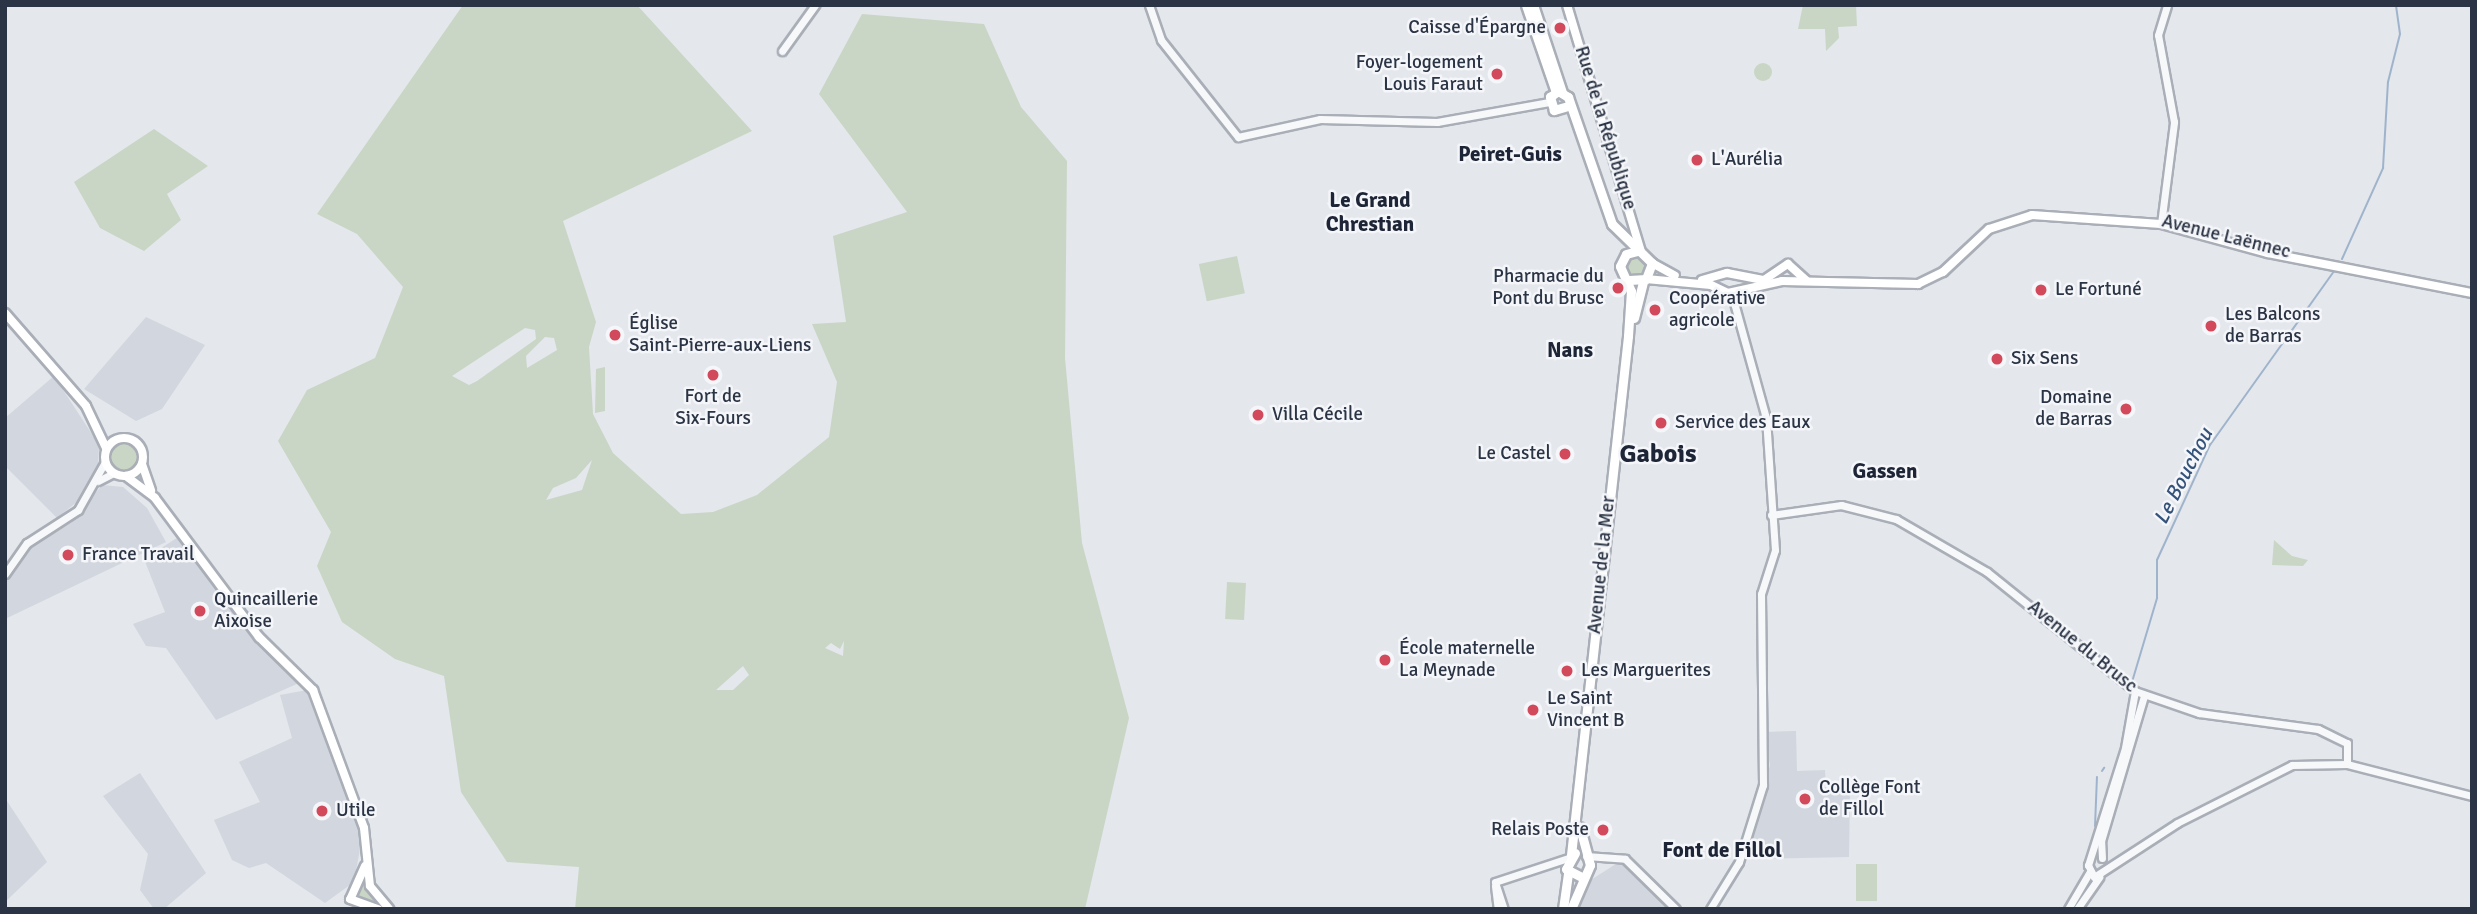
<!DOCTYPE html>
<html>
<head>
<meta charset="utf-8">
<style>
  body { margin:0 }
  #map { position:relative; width:2477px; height:914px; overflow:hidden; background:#e4e7ec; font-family:Signika,sans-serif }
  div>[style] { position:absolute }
  .built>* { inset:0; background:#d2d6de }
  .green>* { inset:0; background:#c9d6c5; transform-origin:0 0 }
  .round { border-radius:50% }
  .stream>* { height:2px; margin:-1px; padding:0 1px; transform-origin:1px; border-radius:1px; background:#9fb4cc }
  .roads { filter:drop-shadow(2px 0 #a9aeb7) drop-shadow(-2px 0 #a9aeb7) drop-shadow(0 2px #a9aeb7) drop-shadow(0 -2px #a9aeb7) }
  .tertiary>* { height:7px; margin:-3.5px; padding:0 3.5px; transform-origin:3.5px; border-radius:3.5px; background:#f7f8fa }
  .secondary>* { height:8px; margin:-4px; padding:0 4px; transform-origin:4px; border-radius:4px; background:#fff }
  .secondary>.ring { margin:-4px; padding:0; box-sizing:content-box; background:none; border:8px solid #fff; border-radius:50% }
  .primary>* { height:9px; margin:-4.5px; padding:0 4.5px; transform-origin:4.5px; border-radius:4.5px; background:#fff }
  .dots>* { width:19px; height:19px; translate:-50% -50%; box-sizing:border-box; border:4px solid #f4f6f9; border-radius:50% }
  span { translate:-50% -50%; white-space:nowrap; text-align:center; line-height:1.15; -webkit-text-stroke:5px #f4f6f9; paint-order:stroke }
  .poi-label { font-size:19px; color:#2b3445 }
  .right { translate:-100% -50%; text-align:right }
  .left { translate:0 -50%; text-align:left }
  .street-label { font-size:19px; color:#2b3445 }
  .neighbourhood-label { font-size:21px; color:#1d2536; font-weight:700 }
  .water-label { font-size:21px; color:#34527a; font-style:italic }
  .district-label { font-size:26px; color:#1d2536; font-weight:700 }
  .frame { position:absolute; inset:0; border:7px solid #2b3445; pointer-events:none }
</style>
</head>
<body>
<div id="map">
  <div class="built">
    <i style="clip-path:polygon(146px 317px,205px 345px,162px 409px,136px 421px,84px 389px)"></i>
    <i style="clip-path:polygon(54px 376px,99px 445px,98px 469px,78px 501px,57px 518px,5px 466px,5px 418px)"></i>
    <i style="clip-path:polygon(102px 485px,123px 487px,147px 508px,166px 542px,5px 619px,5px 584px,27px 549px,71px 523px)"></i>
    <i style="clip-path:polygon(180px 536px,254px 638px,299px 683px,216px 720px,166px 648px,146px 646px,133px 624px,165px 612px,144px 559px)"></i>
    <i style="clip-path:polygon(307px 690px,362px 838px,354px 882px,325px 903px,266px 863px,249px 868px,232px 860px,214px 820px,260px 802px,239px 762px,292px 738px,280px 695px)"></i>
    <i style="clip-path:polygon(1796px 731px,1797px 771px,1825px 770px,1826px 791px,1850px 792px,1849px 857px,1761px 859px,1747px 851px,1770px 765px,1764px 732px)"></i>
    <i style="clip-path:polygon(140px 773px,206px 873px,164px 909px,154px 909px,140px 890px,148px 854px,103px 796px)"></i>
    <i style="clip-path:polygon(5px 798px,47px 862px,5px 902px)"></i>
    <i style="clip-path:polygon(1619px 862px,1631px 869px,1667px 909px,1578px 909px,1583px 885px)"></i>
  </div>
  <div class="green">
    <i style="clip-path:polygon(evenodd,463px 5px,637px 5px,752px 131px,563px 221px,596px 322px,589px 347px,593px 414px,613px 453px,681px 514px,713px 512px,757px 495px,829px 437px,837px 382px,812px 324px,846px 322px,833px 236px,907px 212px,819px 94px,862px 14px,984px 24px,1021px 107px,1067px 161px,1065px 358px,1082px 543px,1129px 718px,1085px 909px,575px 909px,579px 867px,507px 862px,461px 792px,444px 676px,395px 659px,342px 622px,317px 566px,331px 532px,278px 441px,307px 390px,375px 358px,403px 287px,357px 234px,317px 214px,463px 5px,525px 328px,535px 330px,536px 339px,477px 381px,469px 385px,452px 376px,525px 328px,463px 5px,545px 337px,554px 338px,557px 350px,527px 368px,526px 356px,545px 337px,463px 5px,592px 460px,582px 490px,546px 500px,553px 488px,576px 478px,592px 460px,463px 5px,844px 641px,843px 656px,825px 648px,831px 643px,840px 649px,844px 641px,463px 5px,743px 666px,749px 675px,733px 690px,716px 690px,743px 666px)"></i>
    <i style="clip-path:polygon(1803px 5px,1856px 5px,1857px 26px,1838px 27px,1839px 38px,1826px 51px,1825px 29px,1798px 29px)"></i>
    <i class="round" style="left:1754px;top:63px;width:18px;height:18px"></i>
    <i style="clip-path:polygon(154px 129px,208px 166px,167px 194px,181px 220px,144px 251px,100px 228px,74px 182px)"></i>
    <i style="clip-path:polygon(1626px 254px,1646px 254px,1649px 276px,1626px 279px)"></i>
    <i style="left:1237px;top:256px;width:38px;height:39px;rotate:78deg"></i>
    <i style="clip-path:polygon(605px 367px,605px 411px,595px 413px,596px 369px)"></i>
    <i class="round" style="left:105px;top:438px;width:38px;height:38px"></i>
    <i style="clip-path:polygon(2274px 540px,2292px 556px,2308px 560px,2303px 566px,2272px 565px)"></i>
    <i style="left:1227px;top:582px;width:19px;height:37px;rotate:3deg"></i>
    <i style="left:1856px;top:864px;width:21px;height:37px"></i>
    <i class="round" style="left:352px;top:885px;width:22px;height:22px"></i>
  </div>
  <div class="stream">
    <i style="left:2342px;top:259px;width:100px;rotate:-65.7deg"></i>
    <i style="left:2383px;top:168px;width:86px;rotate:-86.7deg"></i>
    <i style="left:2388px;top:82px;width:49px;rotate:-76deg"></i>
    <i style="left:2400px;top:34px;width:29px;rotate:-98deg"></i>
    <i style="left:2132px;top:682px;width:88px;rotate:-73.4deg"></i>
    <i style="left:2157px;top:598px;width:38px;rotate:-90deg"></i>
    <i style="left:2157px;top:560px;width:127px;rotate:-65.3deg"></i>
    <i style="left:2210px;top:445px;width:215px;rotate:-54.5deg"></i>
    <i style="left:2102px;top:771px;width:4px;rotate:-56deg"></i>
    <i style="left:2095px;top:826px;width:49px;rotate:-87.7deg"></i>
  </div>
  <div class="roads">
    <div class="tertiary">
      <i style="left:1149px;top:5px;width:37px;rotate:71deg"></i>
      <i style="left:1161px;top:40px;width:124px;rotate:51.6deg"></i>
      <i style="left:782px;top:51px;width:57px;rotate:-54.3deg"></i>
      <i style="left:1238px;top:137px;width:84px;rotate:-12.4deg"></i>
      <i style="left:1320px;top:119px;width:117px;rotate:1.5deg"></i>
      <i style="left:1437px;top:122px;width:114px;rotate:-10.1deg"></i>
      <i style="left:2161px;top:224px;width:103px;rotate:-82.7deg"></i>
      <i style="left:2174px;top:122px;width:88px;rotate:-100.4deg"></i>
      <i style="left:2158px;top:35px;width:31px;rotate:-73deg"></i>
      <i style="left:98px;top:481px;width:18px;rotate:-27deg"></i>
      <i style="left:1771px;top:515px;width:71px;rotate:-8.1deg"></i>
      <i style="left:1841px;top:505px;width:57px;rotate:14.3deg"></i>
      <i style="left:1896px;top:519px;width:105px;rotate:30.2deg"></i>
      <i style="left:1987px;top:572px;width:190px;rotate:38.8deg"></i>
      <i style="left:2135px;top:691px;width:68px;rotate:19deg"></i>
      <i style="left:2199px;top:713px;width:120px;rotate:7.7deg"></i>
      <i style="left:2318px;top:729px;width:32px;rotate:26deg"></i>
      <i style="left:2347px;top:743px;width:21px;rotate:90deg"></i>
      <i style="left:5px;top:574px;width:38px;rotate:-55deg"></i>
      <i style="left:27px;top:543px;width:61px;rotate:-32.9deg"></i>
      <i style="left:78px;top:510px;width:55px;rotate:-60.6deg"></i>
      <i style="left:2135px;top:691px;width:58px;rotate:100deg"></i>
      <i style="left:2125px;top:748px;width:123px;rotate:107.5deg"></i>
      <i style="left:2088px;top:865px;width:13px;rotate:63deg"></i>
      <i style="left:2094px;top:877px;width:99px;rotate:-33deg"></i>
      <i style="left:2177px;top:823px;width:129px;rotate:-26.8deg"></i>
      <i style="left:2292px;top:765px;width:55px;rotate:-1deg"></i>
      <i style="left:2347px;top:764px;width:129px;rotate:14.4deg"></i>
      <i style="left:1586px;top:856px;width:39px;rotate:4deg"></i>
      <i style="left:1625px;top:859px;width:71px;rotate:44.4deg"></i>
      <i style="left:2102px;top:858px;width:17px;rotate:-93deg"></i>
      <i style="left:2101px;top:841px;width:151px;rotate:-73.5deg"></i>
      <i style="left:1495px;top:882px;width:77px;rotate:-18.2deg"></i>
      <i style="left:1495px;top:882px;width:28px;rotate:72deg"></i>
      <i style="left:1495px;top:886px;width:23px;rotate:83deg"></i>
      <i style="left:1710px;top:909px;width:55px;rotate:-58.3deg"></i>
      <i style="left:1739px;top:862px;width:81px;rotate:-72.7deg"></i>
      <i style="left:1763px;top:785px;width:191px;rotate:-90.6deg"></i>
      <i style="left:1761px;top:594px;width:46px;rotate:-72.3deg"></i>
      <i style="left:1775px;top:550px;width:132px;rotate:-93.9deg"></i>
      <i style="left:1766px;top:418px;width:131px;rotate:-105.5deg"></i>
      <i style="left:2068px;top:909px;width:42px;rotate:-59.7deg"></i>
      <i style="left:2077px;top:909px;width:39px;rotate:-55deg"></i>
    </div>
    <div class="secondary">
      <i style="left:1567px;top:5px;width:257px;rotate:73.3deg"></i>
      <i style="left:1652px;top:263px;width:26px;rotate:29deg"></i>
      <i style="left:1646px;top:279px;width:65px;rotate:5.3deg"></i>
      <i style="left:1711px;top:285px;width:19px;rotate:25deg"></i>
      <i style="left:1728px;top:293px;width:55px;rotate:-12.5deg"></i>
      <i style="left:1782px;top:281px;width:136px;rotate:1.3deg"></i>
      <i style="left:1918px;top:284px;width:28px;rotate:-26deg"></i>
      <i style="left:1943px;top:272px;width:63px;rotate:-43.1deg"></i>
      <i style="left:1989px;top:229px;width:45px;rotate:-18deg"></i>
      <i style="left:2032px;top:215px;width:129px;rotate:4deg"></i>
      <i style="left:2161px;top:224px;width:111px;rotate:15.2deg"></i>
      <i style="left:2268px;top:253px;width:208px;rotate:11.1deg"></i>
      <i style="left:1702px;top:280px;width:26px;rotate:-16deg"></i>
      <i style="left:1727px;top:273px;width:38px;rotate:11deg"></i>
      <i style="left:1764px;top:280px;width:29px;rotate:-34deg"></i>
      <i style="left:1788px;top:264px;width:25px;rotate:42deg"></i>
      <i style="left:5px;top:313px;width:123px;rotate:48.9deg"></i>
      <i style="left:86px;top:406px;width:47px;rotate:64.5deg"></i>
      <i class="ring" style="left:105px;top:438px;width:30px;height:30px"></i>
      <i style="left:142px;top:464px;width:28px;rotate:71deg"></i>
      <i style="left:126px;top:476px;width:36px;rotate:37deg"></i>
      <i style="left:155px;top:498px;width:174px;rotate:53.2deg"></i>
      <i style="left:259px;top:637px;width:76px;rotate:44.5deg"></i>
      <i style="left:313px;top:690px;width:147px;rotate:69.7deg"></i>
      <i style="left:364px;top:828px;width:58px;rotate:84.1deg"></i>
      <i style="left:370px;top:886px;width:30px;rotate:50deg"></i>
      <i style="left:365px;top:866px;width:36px;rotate:114deg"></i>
      <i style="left:350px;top:899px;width:30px;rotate:20deg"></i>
    </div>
    <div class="primary">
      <i style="left:1526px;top:5px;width:92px;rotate:71deg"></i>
      <i style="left:1533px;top:5px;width:92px;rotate:71.6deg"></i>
      <i style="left:1568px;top:106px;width:15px;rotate:164deg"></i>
      <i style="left:1554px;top:110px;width:14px;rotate:-107deg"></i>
      <i style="left:1550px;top:97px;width:10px;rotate:-37deg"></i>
      <i style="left:1558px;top:91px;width:12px;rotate:31deg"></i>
      <i style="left:1568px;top:97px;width:134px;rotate:70.9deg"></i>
      <i style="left:1612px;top:224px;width:56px;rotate:44.3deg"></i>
      <i style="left:1652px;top:263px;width:17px;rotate:111deg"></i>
      <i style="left:1646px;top:279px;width:17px;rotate:177deg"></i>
      <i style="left:1634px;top:318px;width:38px;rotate:-76deg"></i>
      <i style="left:1575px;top:853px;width:18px;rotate:119deg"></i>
      <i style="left:1566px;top:869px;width:18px;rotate:27deg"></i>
      <i style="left:1571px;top:855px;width:522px;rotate:-83.73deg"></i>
      <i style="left:1628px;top:336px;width:45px;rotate:-86.2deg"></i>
      <i style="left:1631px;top:291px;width:27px;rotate:-114deg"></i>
      <i style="left:1620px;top:266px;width:13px;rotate:-63deg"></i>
      <i style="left:1626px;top:254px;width:11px;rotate:-15deg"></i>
      <i style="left:1563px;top:909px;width:36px;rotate:-82deg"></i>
      <i style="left:1571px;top:909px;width:48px;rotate:-66.6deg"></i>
      <i style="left:1590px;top:865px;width:39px;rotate:-105deg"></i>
    </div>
  </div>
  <div class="dots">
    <i style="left:1560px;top:28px;background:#d1495b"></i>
    <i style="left:1497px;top:74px;background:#d1495b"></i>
    <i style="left:1697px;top:160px;background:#d1495b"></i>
    <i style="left:1618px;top:288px;background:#d1495b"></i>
    <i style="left:2041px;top:290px;background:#d1495b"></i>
    <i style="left:1655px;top:310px;background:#d1495b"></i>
    <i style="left:2211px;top:326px;background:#d1495b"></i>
    <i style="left:615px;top:335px;background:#d1495b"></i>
    <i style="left:1997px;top:359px;background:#d1495b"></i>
    <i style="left:713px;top:375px;background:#d1495b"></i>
    <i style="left:2126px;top:409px;background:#d1495b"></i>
    <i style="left:1258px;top:415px;background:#d1495b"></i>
    <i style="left:1661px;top:423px;background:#d1495b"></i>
    <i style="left:1565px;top:454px;background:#d1495b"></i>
    <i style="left:68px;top:555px;background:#d1495b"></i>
    <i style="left:200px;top:611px;background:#d1495b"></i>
    <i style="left:1385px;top:660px;background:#d1495b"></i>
    <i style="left:1567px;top:671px;background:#d1495b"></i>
    <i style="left:1533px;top:710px;background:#d1495b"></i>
    <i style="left:1805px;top:799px;background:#d1495b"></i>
    <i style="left:322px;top:811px;background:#d1495b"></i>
    <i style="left:1603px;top:830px;background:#d1495b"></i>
  </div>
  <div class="poi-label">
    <span class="right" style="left:1546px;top:28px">Caisse d'Épargne</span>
    <span class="right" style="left:1483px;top:74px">Foyer-logement<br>Louis Faraut</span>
    <span class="left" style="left:1711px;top:160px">L'Aurélia</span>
    <span class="right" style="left:1604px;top:288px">Pharmacie du<br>Pont du Brusc</span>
    <span class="left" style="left:2055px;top:290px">Le Fortuné</span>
    <span class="left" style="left:1669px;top:310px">Coopérative<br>agricole</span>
    <span class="left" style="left:2225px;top:326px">Les Balcons<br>de Barras</span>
    <span class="left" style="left:629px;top:335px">Église<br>Saint-Pierre-aux-Liens</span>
    <span class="left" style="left:2011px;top:359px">Six Sens</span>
    <span style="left:713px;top:408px">Fort de<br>Six-Fours</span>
    <span class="right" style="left:2112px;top:409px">Domaine<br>de Barras</span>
    <span class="left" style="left:1272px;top:415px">Villa Cécile</span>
    <span class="left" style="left:1675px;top:423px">Service des Eaux</span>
    <span class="right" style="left:1551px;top:454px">Le Castel</span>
    <span class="left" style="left:82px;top:555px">France Travail</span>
    <span class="left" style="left:214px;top:611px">Quincaillerie<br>Aixoise</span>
    <span class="left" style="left:1399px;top:660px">École maternelle<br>La Meynade</span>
    <span class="left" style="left:1581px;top:671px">Les Marguerites</span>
    <span class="left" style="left:1547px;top:710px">Le Saint<br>Vincent B</span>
    <span class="left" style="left:1819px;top:799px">Collège Font<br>de Fillol</span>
    <span class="left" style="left:336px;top:811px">Utile</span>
    <span class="right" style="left:1589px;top:830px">Relais Poste</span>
  </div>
  <div class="street-label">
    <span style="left:1605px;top:128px;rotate:73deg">Rue de la République</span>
    <span style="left:2226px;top:237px;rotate:14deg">Avenue Laënnec</span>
    <span style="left:1602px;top:565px;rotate:-84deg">Avenue de la Mer</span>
    <span style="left:2082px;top:647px;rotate:39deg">Avenue du Brusc</span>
  </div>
  <div class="neighbourhood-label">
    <span style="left:1510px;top:154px">Peiret-Guis</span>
    <span style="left:1370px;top:212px">Le Grand<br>Chrestian</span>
    <span style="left:1570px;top:350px">Nans</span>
    <span style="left:1885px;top:471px">Gassen</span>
    <span style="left:1722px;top:850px">Font de Fillol</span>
  </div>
  <div class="water-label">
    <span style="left:2183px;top:476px;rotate:-63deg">Le Bouchou</span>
  </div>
  <div class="district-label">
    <span style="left:1658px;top:455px">Gabois</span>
  </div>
  <div class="frame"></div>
</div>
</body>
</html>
